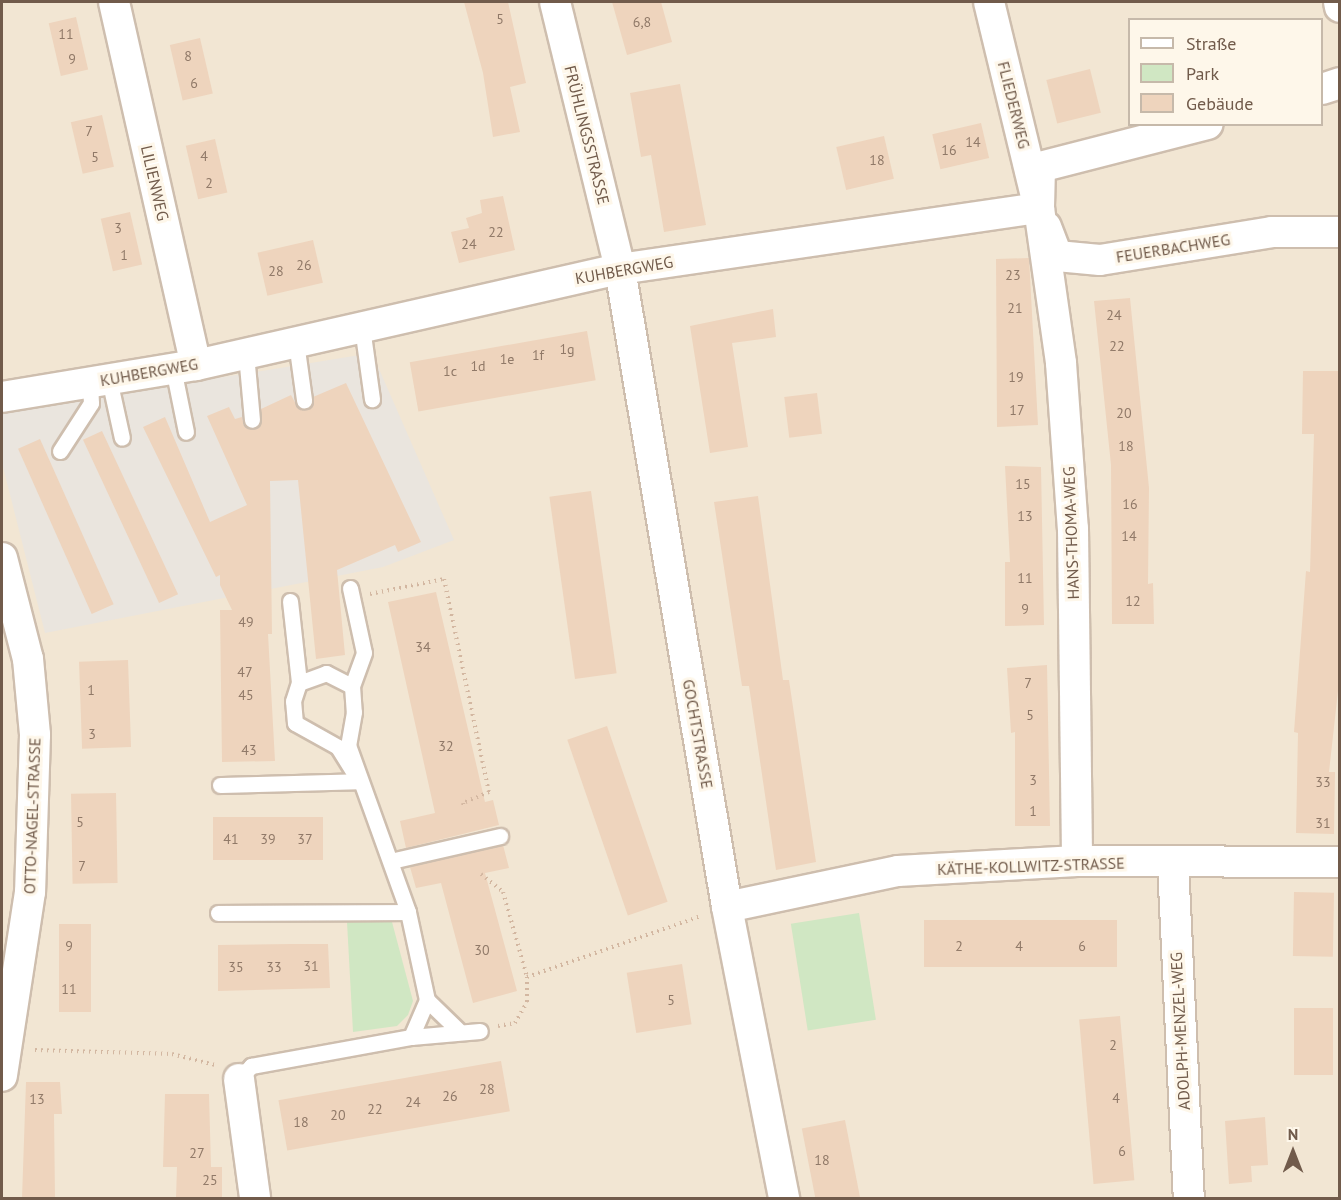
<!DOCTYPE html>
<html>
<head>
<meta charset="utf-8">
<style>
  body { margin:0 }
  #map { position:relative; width:1341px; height:1200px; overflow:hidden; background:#fbf3e4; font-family:"PT Sans",sans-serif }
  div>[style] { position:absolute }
  .residential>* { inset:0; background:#f2e6d3 }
  .industrial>* { inset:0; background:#eae5de }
  .green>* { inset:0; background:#d0e7c3; transform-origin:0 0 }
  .building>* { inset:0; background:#eed4bd; transform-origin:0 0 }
  .path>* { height:4px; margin-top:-2px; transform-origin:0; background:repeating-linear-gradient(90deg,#d3b7a1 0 1.5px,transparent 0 6px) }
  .roads { filter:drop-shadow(2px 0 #cebeae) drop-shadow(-2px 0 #cebeae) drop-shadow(0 2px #cebeae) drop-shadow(0 -2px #cebeae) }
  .lane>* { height:15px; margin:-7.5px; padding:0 7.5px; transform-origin:7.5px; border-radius:7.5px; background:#fff }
  .street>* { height:30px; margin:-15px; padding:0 15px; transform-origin:15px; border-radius:15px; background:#fff }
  span { translate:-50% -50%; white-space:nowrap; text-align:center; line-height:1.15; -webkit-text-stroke:6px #fef7ea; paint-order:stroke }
  .number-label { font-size:14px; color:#907968 }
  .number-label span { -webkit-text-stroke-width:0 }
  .street-label { font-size:16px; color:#715b4b }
  .frame { position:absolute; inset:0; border:3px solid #715b4b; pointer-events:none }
  .legend { position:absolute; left:1128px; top:18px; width:195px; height:108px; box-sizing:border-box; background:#fef7ea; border:2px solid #c6b9aa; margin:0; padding:8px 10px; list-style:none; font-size:18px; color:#715b4b }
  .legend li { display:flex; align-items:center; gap:12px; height:30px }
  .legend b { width:30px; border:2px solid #c6b9aa }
  .north { position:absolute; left:1263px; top:1122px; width:60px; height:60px; -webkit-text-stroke:4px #fef7ea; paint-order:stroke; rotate:0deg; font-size:16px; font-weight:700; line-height:24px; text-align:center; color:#715b4b }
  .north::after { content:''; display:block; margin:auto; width:21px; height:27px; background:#715b4b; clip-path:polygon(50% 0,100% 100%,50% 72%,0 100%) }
</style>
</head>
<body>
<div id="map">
  <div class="residential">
    <i style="clip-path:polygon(evenodd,2px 2px,1339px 2px,1339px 1198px,2px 1198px,2px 2px,1130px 20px,1322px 20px,1322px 124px,1130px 124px,1130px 20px)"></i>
  </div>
  <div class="industrial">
    <i style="clip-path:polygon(372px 353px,454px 540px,383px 567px,45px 633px,2px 463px,2px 413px)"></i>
  </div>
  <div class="green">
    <i style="left:859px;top:913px;width:108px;height:69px;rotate:81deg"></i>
    <i style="clip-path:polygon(347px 922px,392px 922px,413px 1001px,408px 1015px,397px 1026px,353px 1032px)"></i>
  </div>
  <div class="building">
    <i style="clip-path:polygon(464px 2px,508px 2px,526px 83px,510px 87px,520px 132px,493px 137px,483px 73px)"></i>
    <i style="clip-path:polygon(612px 2px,661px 2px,672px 42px,627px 55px)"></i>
    <i style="left:76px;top:17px;width:54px;height:28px;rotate:77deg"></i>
    <i style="left:200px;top:38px;width:57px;height:31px;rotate:77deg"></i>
    <i style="left:1090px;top:69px;width:45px;height:45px;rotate:76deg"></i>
    <i style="clip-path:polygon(680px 84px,706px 225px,664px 232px,651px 155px,641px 157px,630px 93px)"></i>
    <i style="left:102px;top:115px;width:53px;height:32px;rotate:77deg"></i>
    <i style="left:981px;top:123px;width:36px;height:50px;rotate:77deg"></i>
    <i style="left:884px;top:136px;width:44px;height:49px;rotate:77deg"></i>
    <i style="left:215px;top:139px;width:55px;height:30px;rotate:77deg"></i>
    <i style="clip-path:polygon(503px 196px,515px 250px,459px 263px,451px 232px,469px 228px,466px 218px,482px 213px,480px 200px)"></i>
    <i style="left:130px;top:212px;width:54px;height:30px;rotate:77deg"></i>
    <i style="left:313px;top:240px;width:44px;height:57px;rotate:77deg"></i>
    <i style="clip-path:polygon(1029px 258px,1038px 425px,997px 427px,996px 259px)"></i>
    <i style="clip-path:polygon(1130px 298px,1149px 488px,1148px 584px,1153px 583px,1154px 624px,1112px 624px,1111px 465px,1094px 301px)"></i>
    <i style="clip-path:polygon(773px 309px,776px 337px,732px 343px,748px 447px,710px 453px,690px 326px)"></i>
    <i style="left:587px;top:331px;width:50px;height:180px;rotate:80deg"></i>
    <i style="clip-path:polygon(1303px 371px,1340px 371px,1340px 673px,1329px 772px,1335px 772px,1334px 834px,1296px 833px,1298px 733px,1294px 732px,1306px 571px,1310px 572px,1314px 434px,1302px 434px)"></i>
    <i style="clip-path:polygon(346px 383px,421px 542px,398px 552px,395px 545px,337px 570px,345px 655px,316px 659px,298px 480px,270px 481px,272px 634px,268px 634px,275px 761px,222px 762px,220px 610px,232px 610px,220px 585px,220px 575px,216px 577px,143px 427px,165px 417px,210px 522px,247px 505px,207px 416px,229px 407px,235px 419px,242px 417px,244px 426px,253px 430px,261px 424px,261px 409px,291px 395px,297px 406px,306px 410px,313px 404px,313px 397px)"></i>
    <i style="left:817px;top:393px;width:41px;height:33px;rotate:83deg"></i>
    <i style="left:102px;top:431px;width:180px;height:21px;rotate:65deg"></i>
    <i style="left:40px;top:439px;width:181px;height:24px;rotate:66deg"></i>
    <i style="clip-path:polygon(1005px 466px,1041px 467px,1044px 625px,1005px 626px,1005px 562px,1010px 562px)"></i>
    <i style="left:591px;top:491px;width:184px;height:42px;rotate:82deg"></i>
    <i style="clip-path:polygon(758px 496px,783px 680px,789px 680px,816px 862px,776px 870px,749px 686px,742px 686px,714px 502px)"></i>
    <i style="clip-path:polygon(436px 592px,485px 802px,493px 800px,499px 825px,406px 848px,400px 821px,435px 813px,388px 602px)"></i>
    <i style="left:128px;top:660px;width:87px;height:49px;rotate:88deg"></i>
    <i style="clip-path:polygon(1047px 665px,1050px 826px,1015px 826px,1015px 732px,1011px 733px,1007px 668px)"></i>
    <i style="left:607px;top:726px;width:186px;height:42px;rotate:71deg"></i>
    <i style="left:116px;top:793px;width:90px;height:45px;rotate:89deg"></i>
    <i style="left:323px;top:817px;width:43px;height:110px;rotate:90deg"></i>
    <i style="clip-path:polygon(503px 845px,509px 868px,485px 873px,517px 991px,473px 1003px,441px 883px,416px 888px,410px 867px)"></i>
    <i style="left:1294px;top:892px;width:40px;height:64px;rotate:1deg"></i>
    <i style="left:924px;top:920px;width:193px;height:47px"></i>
    <i style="left:59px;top:924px;width:32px;height:88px"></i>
    <i style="clip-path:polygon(292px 944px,328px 944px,330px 988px,218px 991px,218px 945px)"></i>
    <i style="left:682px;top:964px;width:61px;height:56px;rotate:81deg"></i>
    <i style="left:1294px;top:1008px;width:39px;height:67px"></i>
    <i style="left:1120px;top:1016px;width:165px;height:41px;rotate:85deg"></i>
    <i style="left:501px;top:1061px;width:51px;height:226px;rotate:80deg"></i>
    <i style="clip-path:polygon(26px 1082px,60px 1082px,62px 1114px,54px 1114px,55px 1198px,22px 1198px)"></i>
    <i style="clip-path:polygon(165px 1094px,209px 1094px,211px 1167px,222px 1167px,222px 1198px,176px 1198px,177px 1167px,163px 1167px)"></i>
    <i style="clip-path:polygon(1265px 1117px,1268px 1165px,1251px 1166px,1252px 1182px,1229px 1184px,1225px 1121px)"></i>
    <i style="left:845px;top:1120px;width:79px;height:44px;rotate:79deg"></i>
  </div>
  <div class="path">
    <i style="left:370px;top:594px;width:76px;rotate:-11.5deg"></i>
    <i style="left:444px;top:579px;width:218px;rotate:78.1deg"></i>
    <i style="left:489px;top:792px;width:28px;rotate:157deg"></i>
    <i style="left:463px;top:803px;width:4px;rotate:76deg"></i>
    <i style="left:481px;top:874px;width:28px;rotate:39deg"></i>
    <i style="left:503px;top:892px;width:88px;rotate:74.2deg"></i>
    <i style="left:498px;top:1026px;width:17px;rotate:-10deg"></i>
    <i style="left:515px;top:1023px;width:24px;rotate:-60deg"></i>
    <i style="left:527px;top:1002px;width:25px;rotate:-90deg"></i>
    <i style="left:527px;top:977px;width:184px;rotate:-19.3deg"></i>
    <i style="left:35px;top:1050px;width:137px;rotate:1.7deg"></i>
    <i style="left:172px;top:1054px;width:44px;rotate:14.3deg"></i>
  </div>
  <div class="roads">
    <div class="lane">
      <i style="left:362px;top:327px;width:73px;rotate:82.1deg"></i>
      <i style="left:296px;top:342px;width:59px;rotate:82.1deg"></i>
      <i style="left:246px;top:354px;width:66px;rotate:84.8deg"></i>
      <i style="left:173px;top:368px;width:65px;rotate:78.5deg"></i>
      <i style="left:109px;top:379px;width:60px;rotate:77.6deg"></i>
      <i style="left:60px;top:451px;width:57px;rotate:-57.1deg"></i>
      <i style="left:91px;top:403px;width:21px;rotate:-93deg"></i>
      <i style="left:350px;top:588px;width:66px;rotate:77.8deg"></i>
      <i style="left:364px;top:653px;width:35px;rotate:110deg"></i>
      <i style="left:290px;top:601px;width:82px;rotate:83.7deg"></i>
      <i style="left:359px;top:781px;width:40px;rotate:-122deg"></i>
      <i style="left:338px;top:747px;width:49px;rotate:-150.8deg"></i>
      <i style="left:295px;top:723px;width:22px;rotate:-95deg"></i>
      <i style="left:293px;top:701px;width:19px;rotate:-72deg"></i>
      <i style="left:299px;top:683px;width:29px;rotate:-20deg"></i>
      <i style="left:326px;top:673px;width:29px;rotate:27deg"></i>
      <i style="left:352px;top:686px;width:26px;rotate:86deg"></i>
      <i style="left:354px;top:712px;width:34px;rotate:100deg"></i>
      <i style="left:348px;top:745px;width:177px;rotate:70.2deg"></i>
      <i style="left:408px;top:912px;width:90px;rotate:77.8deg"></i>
      <i style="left:427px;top:1000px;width:40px;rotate:113.4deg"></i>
      <i style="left:220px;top:785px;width:139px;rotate:-1.6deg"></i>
      <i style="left:391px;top:861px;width:112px;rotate:-12.9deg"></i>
      <i style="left:218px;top:913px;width:190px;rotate:-0.3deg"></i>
      <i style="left:427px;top:1000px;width:43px;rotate:44.1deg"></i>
      <i style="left:239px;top:1079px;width:18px;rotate:-47deg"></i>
      <i style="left:251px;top:1066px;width:163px;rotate:-10.3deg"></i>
      <i style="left:411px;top:1037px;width:69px;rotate:-5deg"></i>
    </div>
    <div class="street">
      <i style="left:114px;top:2px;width:372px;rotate:77.3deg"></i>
      <i style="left:555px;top:2px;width:275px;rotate:76.3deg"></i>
      <i style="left:620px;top:269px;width:647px;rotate:80.48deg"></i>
      <i style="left:727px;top:907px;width:297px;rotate:78.9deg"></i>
      <i style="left:989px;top:2px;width:212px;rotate:76.4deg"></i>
      <i style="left:1039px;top:208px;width:157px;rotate:81.9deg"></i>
      <i style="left:1061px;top:363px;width:166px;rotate:85.9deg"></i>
      <i style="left:1073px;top:529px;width:332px;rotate:89.3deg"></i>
      <i style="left:1339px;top:2px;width:5px;rotate:79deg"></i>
      <i style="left:1322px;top:89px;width:19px;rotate:-18deg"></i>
      <i style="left:1046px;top:227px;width:31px;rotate:69deg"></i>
      <i style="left:1057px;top:256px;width:43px;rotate:5.3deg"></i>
      <i style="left:1100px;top:260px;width:174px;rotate:-9.2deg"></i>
      <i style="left:1272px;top:232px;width:68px"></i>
      <i style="left:2px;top:397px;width:197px;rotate:-9.4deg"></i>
      <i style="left:196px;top:365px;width:435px;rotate:-12.8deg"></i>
      <i style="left:620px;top:269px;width:423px;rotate:-8.3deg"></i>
      <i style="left:1039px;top:208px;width:41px;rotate:-88.6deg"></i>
      <i style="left:1040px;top:167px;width:173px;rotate:-14.4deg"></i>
      <i style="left:2px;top:558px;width:104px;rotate:75.6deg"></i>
      <i style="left:28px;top:659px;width:76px;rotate:84.7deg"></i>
      <i style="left:35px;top:735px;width:157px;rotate:91.8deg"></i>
      <i style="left:30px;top:892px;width:186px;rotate:98.7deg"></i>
      <i style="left:1173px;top:863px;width:335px;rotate:87.3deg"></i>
      <i style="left:727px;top:907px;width:175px;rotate:-11.9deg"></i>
      <i style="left:898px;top:871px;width:179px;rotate:-3.2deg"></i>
      <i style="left:1077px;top:861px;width:263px;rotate:0.2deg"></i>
      <i style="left:239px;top:1079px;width:120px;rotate:82.3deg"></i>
    </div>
  </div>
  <div class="number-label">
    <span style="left:500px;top:19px">5</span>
    <span style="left:642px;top:22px">6,8</span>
    <span style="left:66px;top:34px">11</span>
    <span style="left:188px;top:56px">8</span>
    <span style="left:72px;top:59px">9</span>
    <span style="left:194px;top:83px">6</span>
    <span style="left:89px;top:131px">7</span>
    <span style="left:973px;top:142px">14</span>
    <span style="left:949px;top:150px">16</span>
    <span style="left:204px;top:156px">4</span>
    <span style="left:95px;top:157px">5</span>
    <span style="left:877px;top:160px">18</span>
    <span style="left:209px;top:183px">2</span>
    <span style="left:118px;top:228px">3</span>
    <span style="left:496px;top:232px">22</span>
    <span style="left:469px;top:244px">24</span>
    <span style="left:124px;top:255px">1</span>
    <span style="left:304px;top:265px">26</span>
    <span style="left:276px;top:271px">28</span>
    <span style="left:1013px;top:275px">23</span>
    <span style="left:1015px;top:308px">21</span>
    <span style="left:1114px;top:315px">24</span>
    <span style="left:1117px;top:346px">22</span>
    <span style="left:567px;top:349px">1g</span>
    <span style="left:538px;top:355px">1f</span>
    <span style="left:507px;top:359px">1e</span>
    <span style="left:478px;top:366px">1d</span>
    <span style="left:450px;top:371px">1c</span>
    <span style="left:1016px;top:377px">19</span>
    <span style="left:1017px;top:410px">17</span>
    <span style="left:1124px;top:413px">20</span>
    <span style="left:1126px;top:446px">18</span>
    <span style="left:1023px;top:484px">15</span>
    <span style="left:1130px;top:504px">16</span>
    <span style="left:1025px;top:516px">13</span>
    <span style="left:1129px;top:536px">14</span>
    <span style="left:1025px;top:578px">11</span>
    <span style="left:1133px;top:601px">12</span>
    <span style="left:1025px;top:609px">9</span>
    <span style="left:246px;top:622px">49</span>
    <span style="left:423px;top:647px">34</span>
    <span style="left:245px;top:672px">47</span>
    <span style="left:1028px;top:683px">7</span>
    <span style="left:91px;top:690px">1</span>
    <span style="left:246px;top:695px">45</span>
    <span style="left:1030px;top:715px">5</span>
    <span style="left:92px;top:734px">3</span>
    <span style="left:446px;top:746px">32</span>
    <span style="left:249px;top:750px">43</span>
    <span style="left:1033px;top:780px">3</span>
    <span style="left:1323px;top:782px">33</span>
    <span style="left:1033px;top:811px">1</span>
    <span style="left:80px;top:822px">5</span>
    <span style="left:1323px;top:823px">31</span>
    <span style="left:231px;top:839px">41</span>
    <span style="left:268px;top:839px">39</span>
    <span style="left:305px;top:839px">37</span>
    <span style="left:82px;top:866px">7</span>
    <span style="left:69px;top:946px">9</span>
    <span style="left:959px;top:946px">2</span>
    <span style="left:1019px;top:946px">4</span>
    <span style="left:1082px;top:946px">6</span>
    <span style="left:482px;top:950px">30</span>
    <span style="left:311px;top:966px">31</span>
    <span style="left:236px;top:967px">35</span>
    <span style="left:274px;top:967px">33</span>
    <span style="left:69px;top:989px">11</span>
    <span style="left:671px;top:1000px">5</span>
    <span style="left:1113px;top:1045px">2</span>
    <span style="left:487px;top:1089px">28</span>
    <span style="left:450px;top:1096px">26</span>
    <span style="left:1116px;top:1098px">4</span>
    <span style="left:37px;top:1099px">13</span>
    <span style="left:413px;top:1102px">24</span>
    <span style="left:375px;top:1109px">22</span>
    <span style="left:338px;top:1115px">20</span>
    <span style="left:301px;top:1122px">18</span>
    <span style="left:1122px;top:1151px">6</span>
    <span style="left:197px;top:1153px">27</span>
    <span style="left:822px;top:1160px">18</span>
    <span style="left:210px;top:1180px">25</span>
  </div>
  <div class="street-label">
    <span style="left:1014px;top:105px;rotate:76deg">FLIEDERWEG</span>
    <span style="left:587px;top:135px;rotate:76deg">FRÜHLINGSSTRASSE</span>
    <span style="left:155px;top:183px;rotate:77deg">LILIENWEG</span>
    <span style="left:1173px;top:248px;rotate:-9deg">FEUERBACHWEG</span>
    <span style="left:624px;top:270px;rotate:-10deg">KUHBERGWEG</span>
    <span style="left:149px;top:372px;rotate:-10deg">KUHBERGWEG</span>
    <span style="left:1071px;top:533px;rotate:-92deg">HANS-THOMA-WEG</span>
    <span style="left:698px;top:734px;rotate:80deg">GOCHTSTRASSE</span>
    <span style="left:32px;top:816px;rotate:-88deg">OTTO-NAGEL-STRASSE</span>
    <span style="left:1031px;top:866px;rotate:-2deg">KÄTHE-KOLLWITZ-STRASSE</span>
    <span style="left:1180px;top:1031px;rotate:-93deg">ADOLPH-MENZEL-WEG</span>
  </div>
  <div class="frame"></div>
  <ul class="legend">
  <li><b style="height:8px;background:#fff"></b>Straße</li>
  <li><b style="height:16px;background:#d0e7c3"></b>Park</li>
  <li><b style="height:16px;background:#eed4bd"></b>Gebäude</li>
  </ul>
  <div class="north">N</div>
</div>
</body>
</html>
